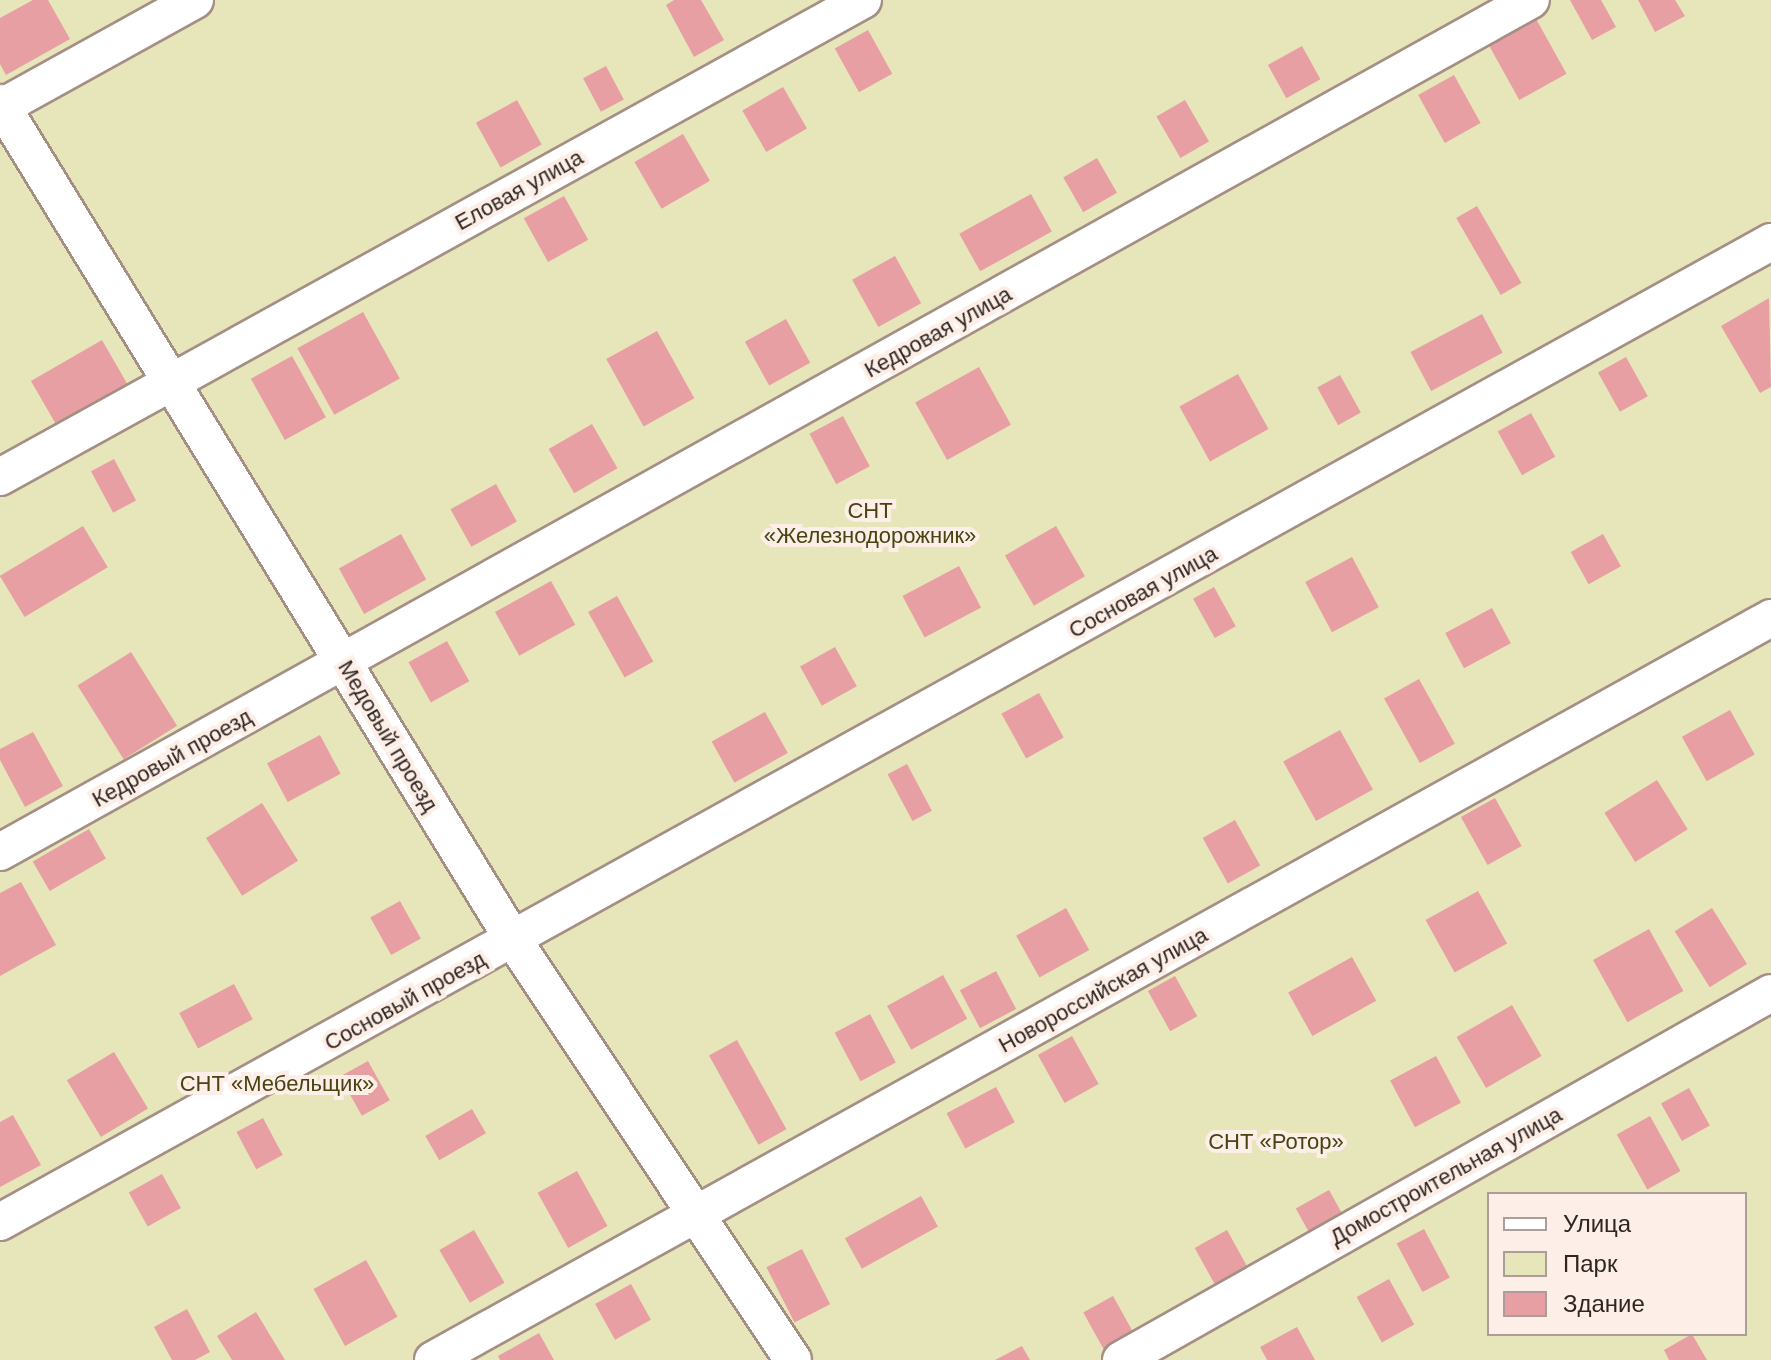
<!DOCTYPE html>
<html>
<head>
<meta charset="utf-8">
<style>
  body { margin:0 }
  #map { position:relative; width:1771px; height:1360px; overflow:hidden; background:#fdeee7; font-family:Arial,sans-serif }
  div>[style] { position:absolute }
  .green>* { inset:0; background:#e7e6ba }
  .building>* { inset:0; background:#e79fa3; transform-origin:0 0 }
  .roads { filter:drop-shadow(2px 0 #a58f85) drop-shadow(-2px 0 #a58f85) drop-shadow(0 2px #a58f85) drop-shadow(0 -2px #a58f85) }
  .minor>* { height:36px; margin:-18px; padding:0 18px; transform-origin:18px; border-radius:18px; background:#fff }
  span { translate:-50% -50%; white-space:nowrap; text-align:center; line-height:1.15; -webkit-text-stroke:8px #fdeee7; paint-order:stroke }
  .street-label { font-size:22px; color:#2f2622 }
  .park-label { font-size:22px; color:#474411 }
  .legend { position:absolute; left:1487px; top:1192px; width:260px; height:144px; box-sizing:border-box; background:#fdeee7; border:2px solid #ab9e98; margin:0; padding:10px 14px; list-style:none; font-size:24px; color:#2f2622 }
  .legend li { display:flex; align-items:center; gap:16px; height:40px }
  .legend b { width:40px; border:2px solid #ab9e98 }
</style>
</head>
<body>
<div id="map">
  <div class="green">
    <i style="clip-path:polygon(evenodd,0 0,1771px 0,1771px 1360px,0 1360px,0 0,1489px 1194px,1745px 1194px,1745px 1334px,1489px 1334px,1489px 1194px)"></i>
  </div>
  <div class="building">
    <i style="clip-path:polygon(33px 0,48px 0,70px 39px,6px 75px,0 64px,0 18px)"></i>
    <i style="clip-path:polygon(674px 0,701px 0,724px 40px,694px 57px,666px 5px)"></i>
    <i style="clip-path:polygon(1570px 0,1601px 0,1616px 27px,1592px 40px)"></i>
    <i style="clip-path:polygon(1638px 0,1675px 0,1685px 16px,1655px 32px)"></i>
    <i style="left:1535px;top:17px;width:65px;height:54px;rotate:61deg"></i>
    <i style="left:868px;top:30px;width:50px;height:38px;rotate:61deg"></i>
    <i style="left:1302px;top:46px;width:38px;height:39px;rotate:61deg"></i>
    <i style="left:606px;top:66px;width:38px;height:26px;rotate:62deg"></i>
    <i style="left:1454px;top:75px;width:55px;height:41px;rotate:61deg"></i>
    <i style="left:783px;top:87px;width:48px;height:47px;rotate:60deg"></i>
    <i style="left:517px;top:100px;width:51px;height:47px;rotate:61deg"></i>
    <i style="left:1185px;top:100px;width:48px;height:33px;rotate:60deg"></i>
    <i style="left:683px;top:134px;width:54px;height:56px;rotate:60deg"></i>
    <i style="left:1097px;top:158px;width:40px;height:39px;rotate:60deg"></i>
    <i style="left:1031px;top:194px;width:43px;height:82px;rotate:61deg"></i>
    <i style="left:564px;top:196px;width:50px;height:46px;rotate:61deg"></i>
    <i style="left:1477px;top:206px;width:89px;height:24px;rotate:60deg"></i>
    <i style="left:895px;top:256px;width:54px;height:49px;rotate:61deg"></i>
    <i style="clip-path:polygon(1769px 298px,1771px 387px,1760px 393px,1721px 326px)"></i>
    <i style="left:363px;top:312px;width:76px;height:75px;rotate:61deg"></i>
    <i style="left:1482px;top:314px;width:44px;height:81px;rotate:62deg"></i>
    <i style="left:786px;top:319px;width:50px;height:47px;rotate:61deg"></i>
    <i style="left:657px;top:331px;width:77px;height:58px;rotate:61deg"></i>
    <i style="left:102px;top:340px;width:53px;height:82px;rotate:60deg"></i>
    <i style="left:292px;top:356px;width:70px;height:47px;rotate:61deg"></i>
    <i style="left:1626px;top:357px;width:45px;height:32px;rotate:61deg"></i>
    <i style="left:979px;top:367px;width:66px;height:73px;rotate:61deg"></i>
    <i style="left:1238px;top:374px;width:63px;height:67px;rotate:61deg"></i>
    <i style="left:1340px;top:375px;width:43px;height:26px;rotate:61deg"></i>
    <i style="left:1531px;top:413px;width:50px;height:38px;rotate:61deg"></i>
    <i style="left:843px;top:416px;width:57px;height:38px;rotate:62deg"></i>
    <i style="left:592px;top:424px;width:51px;height:50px;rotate:60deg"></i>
    <i style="left:114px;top:459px;width:47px;height:26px;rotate:62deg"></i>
    <i style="left:496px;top:484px;width:43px;height:52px;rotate:61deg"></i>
    <i style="left:83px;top:526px;width:48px;height:97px;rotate:59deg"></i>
    <i style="left:1056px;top:526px;width:58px;height:59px;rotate:60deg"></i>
    <i style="left:401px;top:534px;width:52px;height:71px;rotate:61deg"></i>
    <i style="left:1603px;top:534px;width:37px;height:37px;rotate:61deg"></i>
    <i style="left:1352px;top:557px;width:57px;height:53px;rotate:62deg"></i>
    <i style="left:959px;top:566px;width:47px;height:64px;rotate:62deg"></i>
    <i style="left:551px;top:581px;width:50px;height:64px;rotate:61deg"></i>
    <i style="left:1214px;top:587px;width:45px;height:24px;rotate:61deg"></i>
    <i style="left:617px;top:596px;width:75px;height:33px;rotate:61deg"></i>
    <i style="left:1492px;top:608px;width:40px;height:53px;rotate:62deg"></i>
    <i style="left:447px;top:641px;width:46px;height:44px;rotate:61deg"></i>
    <i style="left:835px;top:647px;width:45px;height:40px;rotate:61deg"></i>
    <i style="left:131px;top:652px;width:87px;height:63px;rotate:58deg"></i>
    <i style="left:1419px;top:679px;width:74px;height:40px;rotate:61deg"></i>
    <i style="left:1039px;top:693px;width:51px;height:43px;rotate:61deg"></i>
    <i style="left:1730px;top:710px;width:51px;height:55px;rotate:61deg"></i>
    <i style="left:765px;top:712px;width:47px;height:61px;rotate:61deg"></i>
    <i style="left:1340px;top:730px;width:68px;height:65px;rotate:61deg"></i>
    <i style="clip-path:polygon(33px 732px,63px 786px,25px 807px,0 760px,0 749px)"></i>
    <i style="left:320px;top:735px;width:44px;height:60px;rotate:62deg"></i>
    <i style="left:907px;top:764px;width:53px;height:22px;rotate:62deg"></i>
    <i style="left:1657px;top:780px;width:58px;height:62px;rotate:58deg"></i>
    <i style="left:1495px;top:798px;width:55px;height:39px;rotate:61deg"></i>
    <i style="left:262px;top:803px;width:68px;height:66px;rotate:58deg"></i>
    <i style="left:1235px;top:820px;width:52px;height:37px;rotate:61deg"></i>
    <i style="left:89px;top:829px;width:34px;height:65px;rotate:60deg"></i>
    <i style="clip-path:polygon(21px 882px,56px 945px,0 976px,0 893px)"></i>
    <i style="left:1478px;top:891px;width:60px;height:60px;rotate:61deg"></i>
    <i style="left:400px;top:901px;width:43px;height:34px;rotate:61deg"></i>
    <i style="left:1066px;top:908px;width:48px;height:57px;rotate:61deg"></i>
    <i style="left:1712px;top:908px;width:66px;height:44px;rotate:58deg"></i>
    <i style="left:1649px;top:929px;width:71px;height:64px;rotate:61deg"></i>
    <i style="left:1352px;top:957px;width:50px;height:73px;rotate:61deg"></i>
    <i style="left:996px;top:971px;width:43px;height:41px;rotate:62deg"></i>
    <i style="left:943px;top:975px;width:50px;height:64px;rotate:61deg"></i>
    <i style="left:1175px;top:976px;width:46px;height:31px;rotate:61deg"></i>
    <i style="left:234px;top:984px;width:40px;height:62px;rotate:62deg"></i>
    <i style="left:1512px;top:1005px;width:59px;height:64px;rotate:60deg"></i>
    <i style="left:870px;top:1014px;width:55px;height:40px;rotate:62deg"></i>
    <i style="left:1072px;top:1036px;width:55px;height:39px;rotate:61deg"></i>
    <i style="left:737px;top:1040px;width:102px;height:32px;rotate:61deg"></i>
    <i style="left:114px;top:1052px;width:66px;height:55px;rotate:59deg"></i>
    <i style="left:1436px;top:1056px;width:53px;height:52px;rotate:62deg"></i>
    <i style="left:368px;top:1061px;width:45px;height:32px;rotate:61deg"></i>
    <i style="left:996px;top:1087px;width:40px;height:56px;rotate:62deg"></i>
    <i style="left:1689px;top:1088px;width:43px;height:32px;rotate:61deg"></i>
    <i style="left:472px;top:1109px;width:28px;height:54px;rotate:60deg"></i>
    <i style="clip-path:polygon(13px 1115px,41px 1165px,0 1187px,0 1122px)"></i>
    <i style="left:1650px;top:1116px;width:63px;height:38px;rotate:61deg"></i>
    <i style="left:263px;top:1118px;width:42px;height:30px;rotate:62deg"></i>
    <i style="left:577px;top:1171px;width:63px;height:45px;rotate:61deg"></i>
    <i style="left:162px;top:1174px;width:39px;height:38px;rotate:61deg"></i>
    <i style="left:1329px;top:1190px;width:35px;height:38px;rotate:61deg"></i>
    <i style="left:921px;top:1196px;width:35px;height:87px;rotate:61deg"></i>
    <i style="left:1424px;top:1229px;width:55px;height:31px;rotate:62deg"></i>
    <i style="left:474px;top:1230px;width:61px;height:40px;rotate:60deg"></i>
    <i style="left:1227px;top:1230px;width:49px;height:37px;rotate:61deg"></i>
    <i style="left:802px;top:1249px;width:62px;height:40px;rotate:63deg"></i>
    <i style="left:366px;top:1260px;width:65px;height:60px;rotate:61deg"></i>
    <i style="left:1389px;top:1279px;width:52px;height:37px;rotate:61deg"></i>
    <i style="left:631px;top:1284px;width:41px;height:41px;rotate:61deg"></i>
    <i style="left:1113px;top:1296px;width:45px;height:34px;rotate:61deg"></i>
    <i style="clip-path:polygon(187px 1309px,210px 1352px,195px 1360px,172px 1360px,154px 1327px)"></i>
    <i style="clip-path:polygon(256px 1312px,285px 1360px,232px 1360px,217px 1336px)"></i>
    <i style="clip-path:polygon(1297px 1327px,1315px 1360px,1267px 1360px,1260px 1347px)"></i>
    <i style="clip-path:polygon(539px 1333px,554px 1360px,500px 1360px,498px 1356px)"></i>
    <i style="clip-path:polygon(1692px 1334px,1707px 1360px,1669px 1360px,1664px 1350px)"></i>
    <i style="clip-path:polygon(1022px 1346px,1030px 1360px,995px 1360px)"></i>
  </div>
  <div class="roads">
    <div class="minor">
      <i style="left:0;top:103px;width:983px;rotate:58.48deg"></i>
      <i style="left:514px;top:941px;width:503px;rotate:56.34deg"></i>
      <i style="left:0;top:108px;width:223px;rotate:-29deg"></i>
      <i style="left:0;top:477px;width:986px;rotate:-28.93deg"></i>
      <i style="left:0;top:852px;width:1752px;rotate:-29.1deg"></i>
      <i style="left:0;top:1222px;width:2024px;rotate:-28.96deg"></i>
      <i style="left:433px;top:1360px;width:1530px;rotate:-29.01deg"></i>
      <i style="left:1121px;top:1360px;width:746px;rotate:-29.45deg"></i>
    </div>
  </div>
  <div class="street-label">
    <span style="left:519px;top:190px;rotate:-29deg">Еловая улица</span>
    <span style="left:938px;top:332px;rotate:-29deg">Кедровая улица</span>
    <span style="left:1143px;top:592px;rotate:-29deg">Сосновая улица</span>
    <span style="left:388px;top:736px;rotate:59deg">Медовый проезд</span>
    <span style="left:172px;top:758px;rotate:-29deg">Кедровый проезд</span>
    <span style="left:1103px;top:990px;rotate:-29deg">Новороссийская улица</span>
    <span style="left:405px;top:1001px;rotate:-29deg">Сосновый проезд</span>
    <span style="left:1446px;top:1176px;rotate:-29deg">Домостроительная улица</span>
  </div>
  <div class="park-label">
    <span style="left:870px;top:523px">СНТ<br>«Железнодорожник»</span>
    <span style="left:277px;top:1084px">СНТ «Мебельщик»</span>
    <span style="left:1276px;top:1142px">СНТ «Ротор»</span>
  </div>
  <ul class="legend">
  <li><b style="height:10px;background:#fff"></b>Улица</li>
  <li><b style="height:22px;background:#e7e6ba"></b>Парк</li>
  <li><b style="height:22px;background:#e79fa3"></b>Здание</li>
  </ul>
</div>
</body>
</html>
